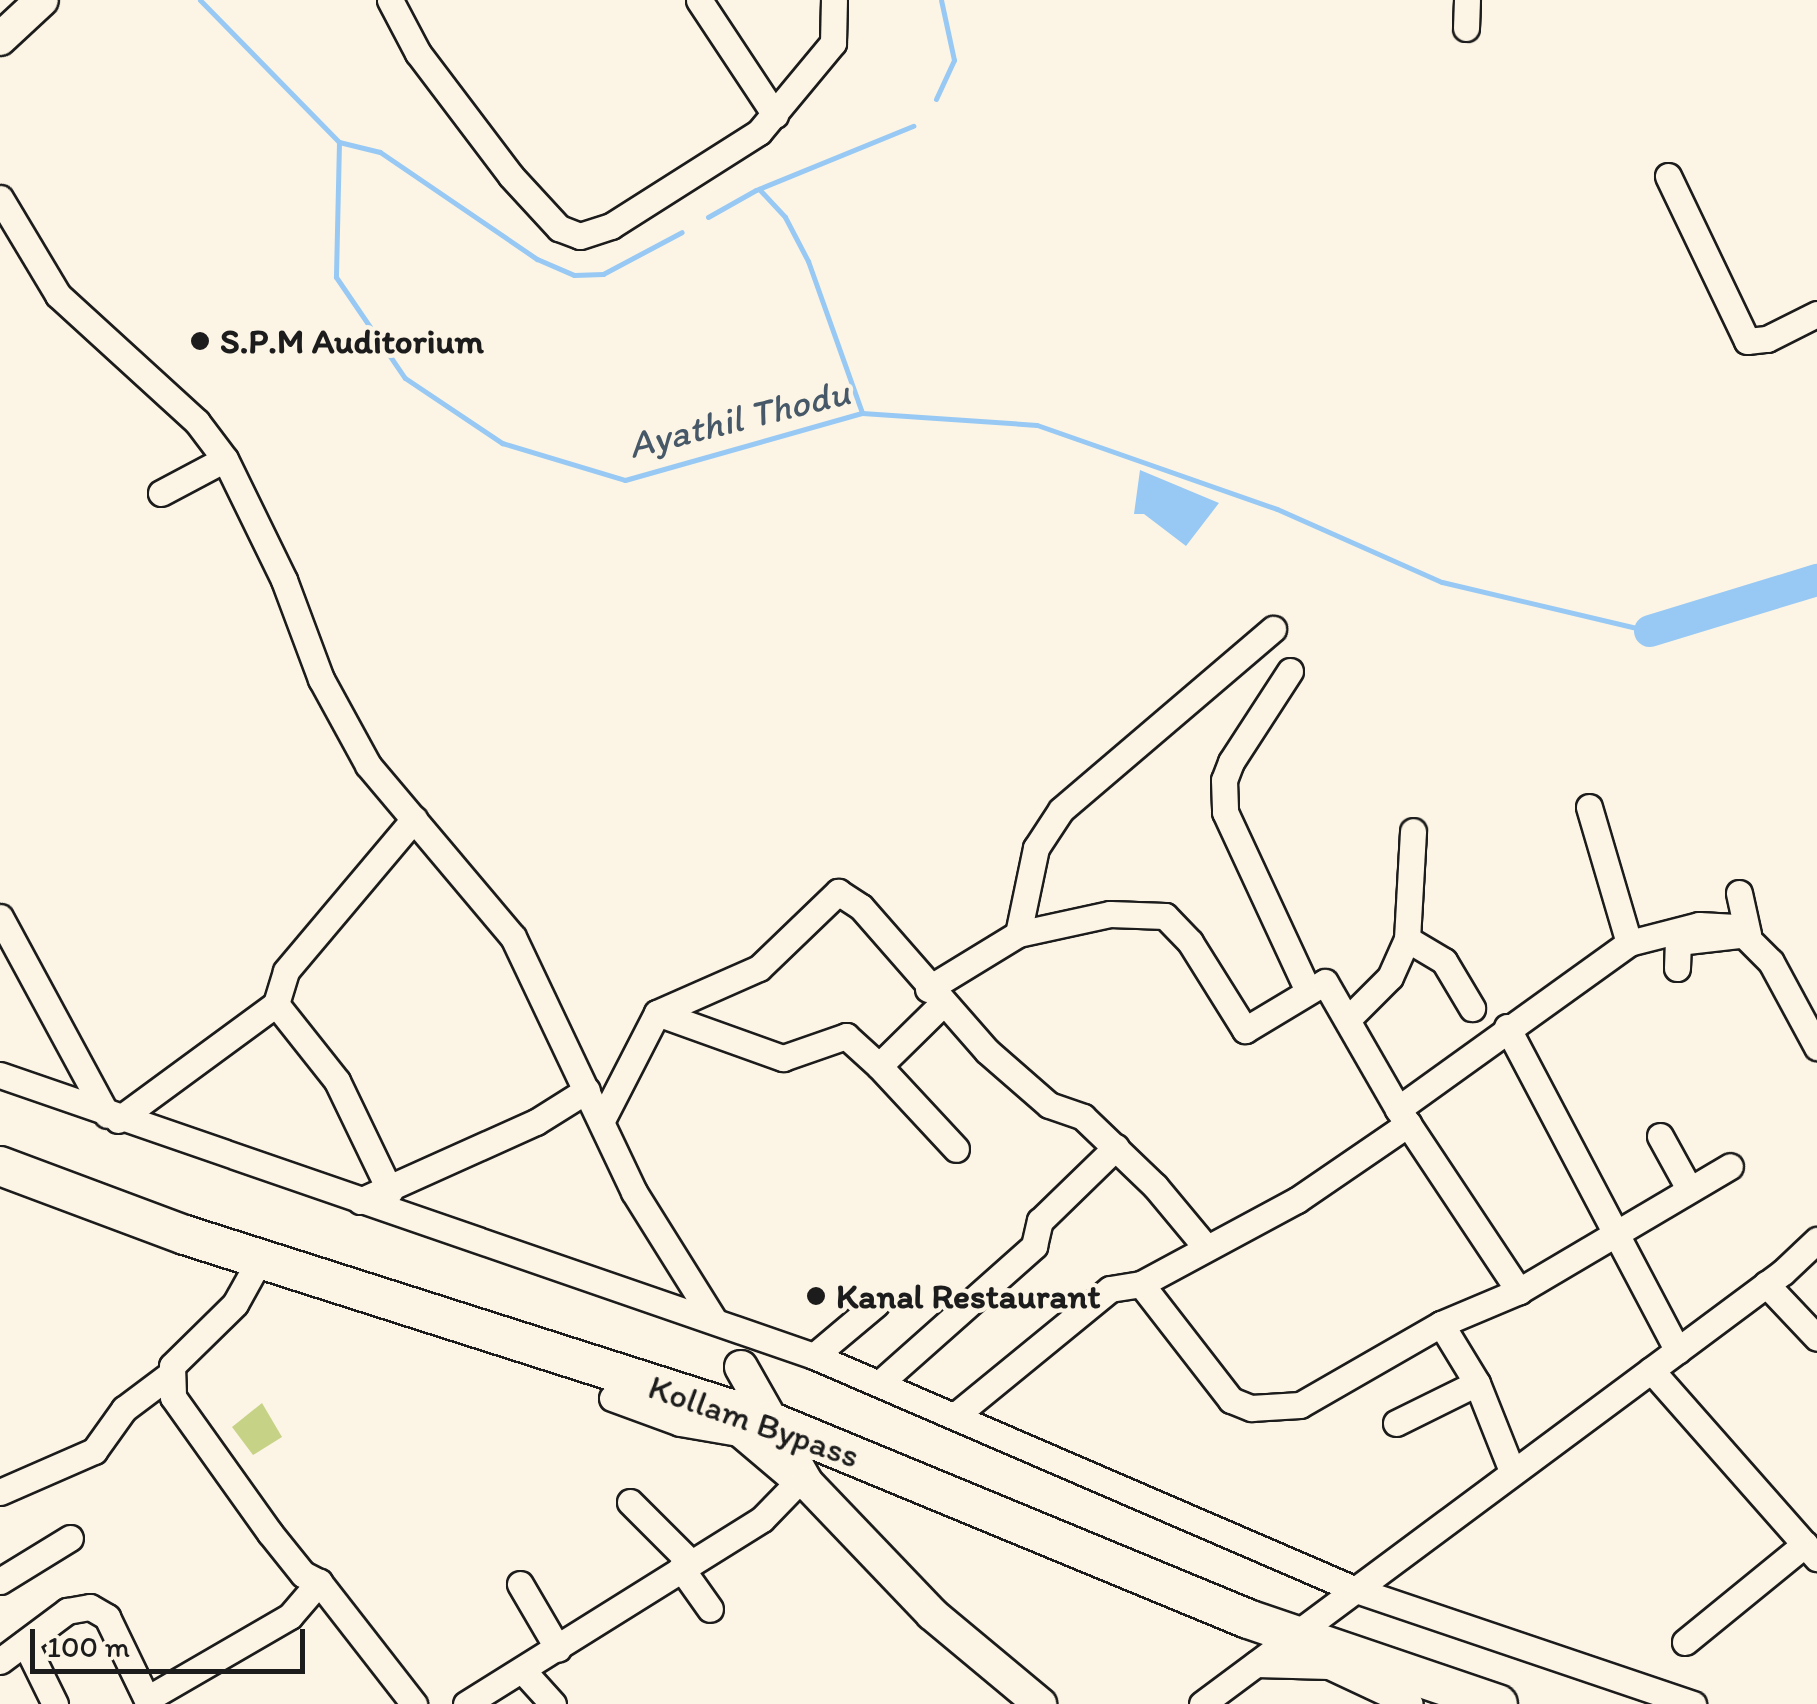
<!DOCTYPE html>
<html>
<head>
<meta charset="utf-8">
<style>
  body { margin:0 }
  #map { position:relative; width:1817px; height:1704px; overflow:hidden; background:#fcf5e5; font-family:Itim,sans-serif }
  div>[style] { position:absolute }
  .green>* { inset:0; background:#c6d387 }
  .water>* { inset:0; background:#98c9f4 }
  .stream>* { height:5px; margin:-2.5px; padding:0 2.5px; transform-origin:2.5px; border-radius:2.5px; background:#98c9f4 }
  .river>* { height:32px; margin:-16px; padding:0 16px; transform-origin:16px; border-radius:16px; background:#98c9f4 }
  .roads { filter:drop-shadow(2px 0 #1c1c1c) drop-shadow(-2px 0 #1c1c1c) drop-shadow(0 2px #1c1c1c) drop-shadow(0 -2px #1c1c1c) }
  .minor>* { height:25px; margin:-12.5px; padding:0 12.5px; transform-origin:12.5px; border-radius:12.5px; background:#fcf5e5 }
  .major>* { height:32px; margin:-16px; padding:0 16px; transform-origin:16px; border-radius:16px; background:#fcf5e5 }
  .highway>* { height:38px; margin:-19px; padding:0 19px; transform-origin:19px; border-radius:19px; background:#fcf5e5 }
  .dots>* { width:28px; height:28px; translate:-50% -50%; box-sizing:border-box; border:5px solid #fcf5e5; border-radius:50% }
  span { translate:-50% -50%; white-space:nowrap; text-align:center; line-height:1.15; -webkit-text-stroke:9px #fcf5e5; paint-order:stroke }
  .poi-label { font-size:35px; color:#1c1c1c; font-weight:700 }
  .left { translate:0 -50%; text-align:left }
  .street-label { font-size:35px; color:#1c1c1c }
  .water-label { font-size:38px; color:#475968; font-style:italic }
  .scale { position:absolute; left:30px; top:1629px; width:275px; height:45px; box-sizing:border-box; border:5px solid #1c1c1c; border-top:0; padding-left:12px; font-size:30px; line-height:35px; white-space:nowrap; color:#1c1c1c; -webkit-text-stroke:8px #fcf5e5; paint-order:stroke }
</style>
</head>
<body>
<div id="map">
  <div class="green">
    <i style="clip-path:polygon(262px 1403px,282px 1437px,253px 1455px,232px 1427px)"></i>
  </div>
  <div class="water">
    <i style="clip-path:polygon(1140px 470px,1219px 503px,1186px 546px,1144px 514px,1134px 514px)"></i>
  </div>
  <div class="stream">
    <i style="left:200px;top:0;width:199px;rotate:45.6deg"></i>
    <i style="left:339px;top:142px;width:135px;rotate:91.3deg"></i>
    <i style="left:336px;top:277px;width:122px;rotate:55.7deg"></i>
    <i style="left:405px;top:378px;width:117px;rotate:33.8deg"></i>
    <i style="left:502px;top:443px;width:128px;rotate:16.7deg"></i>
    <i style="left:625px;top:480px;width:246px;rotate:-15.8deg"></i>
    <i style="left:862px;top:413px;width:175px;rotate:3.9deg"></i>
    <i style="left:1037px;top:425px;width:254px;rotate:19.3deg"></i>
    <i style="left:1277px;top:509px;width:180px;rotate:23.9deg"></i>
    <i style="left:1442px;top:582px;width:214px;rotate:13.3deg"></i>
    <i style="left:936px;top:99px;width:43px;rotate:-65.2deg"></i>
    <i style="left:954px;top:60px;width:61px;rotate:-102.2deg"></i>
    <i style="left:339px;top:142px;width:42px;rotate:13.7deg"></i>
    <i style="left:380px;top:152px;width:190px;rotate:34.3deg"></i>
    <i style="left:537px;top:259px;width:40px;rotate:23.4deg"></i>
    <i style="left:574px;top:275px;width:29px;rotate:-2deg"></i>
    <i style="left:603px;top:274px;width:89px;rotate:-28deg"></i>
    <i style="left:759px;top:189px;width:38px;rotate:47deg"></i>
    <i style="left:785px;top:217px;width:50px;rotate:62.4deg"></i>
    <i style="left:808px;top:261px;width:161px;rotate:70.4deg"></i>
    <i style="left:708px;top:217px;width:55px;rotate:-29.4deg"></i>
    <i style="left:756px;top:190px;width:170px;rotate:-22.2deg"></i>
  </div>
  <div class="river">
    <i style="left:1650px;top:631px;width:175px;rotate:-17deg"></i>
  </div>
  <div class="roads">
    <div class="minor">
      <i style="left:390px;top:0;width:60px;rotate:62.2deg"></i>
      <i style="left:418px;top:53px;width:154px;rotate:52.9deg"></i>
      <i style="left:511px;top:176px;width:71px;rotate:47.3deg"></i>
      <i style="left:559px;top:228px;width:22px;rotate:21deg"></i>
      <i style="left:580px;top:236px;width:33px;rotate:-18deg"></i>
      <i style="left:611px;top:226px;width:175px;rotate:-32.4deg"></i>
      <i style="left:759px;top:132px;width:116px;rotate:-50.3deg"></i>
      <i style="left:833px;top:43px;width:43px;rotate:-88.7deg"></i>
      <i style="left:699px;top:0;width:138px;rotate:56.5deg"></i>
      <i style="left:1466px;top:28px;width:28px;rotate:-88deg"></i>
      <i style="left:1668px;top:176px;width:183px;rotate:64.4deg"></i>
      <i style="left:1747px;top:341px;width:20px;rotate:-6deg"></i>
      <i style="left:1767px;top:339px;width:56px;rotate:-26.6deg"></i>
      <i style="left:0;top:198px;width:113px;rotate:59.1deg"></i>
      <i style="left:58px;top:295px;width:188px;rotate:42.4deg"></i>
      <i style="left:197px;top:422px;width:46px;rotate:52.9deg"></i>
      <i style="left:225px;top:459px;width:135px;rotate:64deg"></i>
      <i style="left:284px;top:580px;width:106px;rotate:69.5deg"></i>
      <i style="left:321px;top:679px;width:98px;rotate:61.3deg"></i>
      <i style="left:368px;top:765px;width:225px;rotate:49.9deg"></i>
      <i style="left:513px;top:937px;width:282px;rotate:64.6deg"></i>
      <i style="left:634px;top:1192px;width:151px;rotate:58deg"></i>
      <i style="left:161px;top:493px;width:72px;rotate:-28deg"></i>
      <i style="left:1290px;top:671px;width:108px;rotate:123deg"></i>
      <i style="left:1231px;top:762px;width:19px;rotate:111deg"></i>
      <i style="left:1224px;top:780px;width:32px;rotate:88deg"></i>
      <i style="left:1225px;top:812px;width:195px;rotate:65.1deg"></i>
      <i style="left:1589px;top:807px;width:142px;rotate:73.6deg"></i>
      <i style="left:0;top:917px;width:225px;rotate:61.6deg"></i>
      <i style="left:1018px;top:934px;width:94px;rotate:-12.3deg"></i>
      <i style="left:1110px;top:914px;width:55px;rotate:2.1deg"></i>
      <i style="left:1165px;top:916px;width:36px;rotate:46deg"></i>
      <i style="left:1190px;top:942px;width:104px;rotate:58deg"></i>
      <i style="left:1245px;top:1030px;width:93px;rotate:-31deg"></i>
      <i style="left:1325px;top:982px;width:146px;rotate:60.1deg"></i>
      <i style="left:1407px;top:939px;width:43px;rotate:30.7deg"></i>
      <i style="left:1444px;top:961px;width:55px;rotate:59.2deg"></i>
      <i style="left:1677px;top:968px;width:26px;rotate:-88deg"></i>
      <i style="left:1678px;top:942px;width:70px;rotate:-6.5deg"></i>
      <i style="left:1748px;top:934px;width:42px;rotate:-102.4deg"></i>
      <i style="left:928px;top:989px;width:105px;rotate:-31.4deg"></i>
      <i style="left:1018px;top:934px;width:88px;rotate:-78.2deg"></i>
      <i style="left:1036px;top:848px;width:45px;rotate:-56.7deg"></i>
      <i style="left:1061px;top:810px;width:279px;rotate:-40.5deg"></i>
      <i style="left:276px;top:1004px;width:98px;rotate:51.6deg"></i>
      <i style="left:337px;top:1081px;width:122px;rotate:64.3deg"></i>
      <i style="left:657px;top:1013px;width:111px;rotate:-23.8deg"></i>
      <i style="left:759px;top:968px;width:110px;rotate:-43.9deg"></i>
      <i style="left:838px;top:892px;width:27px;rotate:33deg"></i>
      <i style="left:861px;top:907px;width:191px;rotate:48.8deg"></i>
      <i style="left:987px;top:1051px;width:82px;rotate:41.1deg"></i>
      <i style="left:1049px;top:1105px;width:36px;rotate:19deg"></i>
      <i style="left:1083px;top:1117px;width:100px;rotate:43.8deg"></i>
      <i style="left:1155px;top:1186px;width:78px;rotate:50.2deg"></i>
      <i style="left:1348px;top:1019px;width:59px;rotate:-45deg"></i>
      <i style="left:1390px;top:977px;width:42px;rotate:-65.9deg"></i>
      <i style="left:1407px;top:939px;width:108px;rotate:-86.8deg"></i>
      <i style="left:1507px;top:1027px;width:366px;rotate:62.2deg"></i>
      <i style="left:879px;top:1066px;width:113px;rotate:47.1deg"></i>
      <i style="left:0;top:1075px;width:861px;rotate:19.05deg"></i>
      <i style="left:814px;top:1356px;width:590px;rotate:23.35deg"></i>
      <i style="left:1356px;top:1590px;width:356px;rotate:18.7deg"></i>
      <i style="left:118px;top:1120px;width:196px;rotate:-36.3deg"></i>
      <i style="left:276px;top:1004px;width:34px;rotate:-73deg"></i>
      <i style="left:286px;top:971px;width:199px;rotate:-49.9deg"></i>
      <i style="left:602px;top:1120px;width:120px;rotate:-62.8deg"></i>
      <i style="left:657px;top:1013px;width:134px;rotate:19.7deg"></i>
      <i style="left:783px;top:1058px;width:67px;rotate:-19.2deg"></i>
      <i style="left:846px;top:1036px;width:45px;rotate:42.3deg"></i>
      <i style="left:879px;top:1066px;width:87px;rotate:-44.5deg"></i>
      <i style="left:1408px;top:1124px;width:201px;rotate:56.4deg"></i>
      <i style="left:1660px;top:1136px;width:58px;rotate:61.2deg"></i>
      <i style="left:360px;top:1201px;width:193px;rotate:-24.2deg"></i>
      <i style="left:536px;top:1122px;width:60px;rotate:-32.1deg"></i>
      <i style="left:260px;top:1259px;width:51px;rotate:119.1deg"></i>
      <i style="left:235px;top:1304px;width:88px;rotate:135.5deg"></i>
      <i style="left:172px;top:1366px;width:31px;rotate:88deg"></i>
      <i style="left:173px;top:1397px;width:167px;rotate:54.5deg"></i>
      <i style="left:270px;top:1533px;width:53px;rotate:51.2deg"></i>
      <i style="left:303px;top:1574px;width:18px;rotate:27deg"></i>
      <i style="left:319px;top:1582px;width:155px;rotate:52.1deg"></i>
      <i style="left:1141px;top:1284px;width:147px;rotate:52.2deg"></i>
      <i style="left:1231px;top:1400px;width:22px;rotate:22deg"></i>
      <i style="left:1251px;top:1408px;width:49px;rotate:-3.5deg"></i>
      <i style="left:1300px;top:1405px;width:163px;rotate:-29.9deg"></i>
      <i style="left:1441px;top:1324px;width:85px;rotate:-22.9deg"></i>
      <i style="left:1519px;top:1291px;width:245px;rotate:-30.6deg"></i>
      <i style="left:1766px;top:1284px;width:74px;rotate:46.6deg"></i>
      <i style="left:1441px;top:1324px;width:69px;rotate:58.6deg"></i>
      <i style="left:1477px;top:1383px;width:95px;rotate:68.3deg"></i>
      <i style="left:814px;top:1356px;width:81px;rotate:-40deg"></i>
      <i style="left:1651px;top:1370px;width:251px;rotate:48.6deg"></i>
      <i style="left:881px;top:1382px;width:205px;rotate:-41.6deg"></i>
      <i style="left:1034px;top:1246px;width:26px;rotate:-77deg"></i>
      <i style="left:1040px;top:1221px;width:106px;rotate:-44.2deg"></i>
      <i style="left:612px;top:1398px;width:72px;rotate:20.2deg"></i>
      <i style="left:680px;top:1423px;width:59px;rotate:9.8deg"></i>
      <i style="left:738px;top:1433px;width:77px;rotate:40.3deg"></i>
      <i style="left:956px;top:1415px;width:199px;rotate:-39.3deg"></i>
      <i style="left:1110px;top:1289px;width:31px;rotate:-9deg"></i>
      <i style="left:1141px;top:1284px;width:177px;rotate:-28.3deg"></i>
      <i style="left:1297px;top:1200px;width:135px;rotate:-34.4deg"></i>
      <i style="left:1408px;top:1124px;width:18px;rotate:-124deg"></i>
      <i style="left:1398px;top:1109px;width:284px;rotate:-35.7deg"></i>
      <i style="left:1629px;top:943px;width:72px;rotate:-14.4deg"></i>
      <i style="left:1699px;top:925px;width:37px;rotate:3deg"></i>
      <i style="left:1736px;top:927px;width:49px;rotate:45deg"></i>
      <i style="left:1771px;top:962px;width:97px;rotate:61.6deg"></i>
      <i style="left:1396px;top:1423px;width:90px;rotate:-26.3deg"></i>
      <i style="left:0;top:1492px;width:103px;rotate:-23.6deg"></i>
      <i style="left:94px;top:1451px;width:52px;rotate:-54.5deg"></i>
      <i style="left:124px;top:1409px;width:55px;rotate:-36.9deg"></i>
      <i style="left:630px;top:1502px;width:83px;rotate:45deg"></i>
      <i style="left:681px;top:1568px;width:50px;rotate:54.7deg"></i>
      <i style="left:0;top:1581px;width:82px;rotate:-31.6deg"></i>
      <i style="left:520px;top:1584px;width:75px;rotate:59.7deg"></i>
      <i style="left:1685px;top:1642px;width:155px;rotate:-39.2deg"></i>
      <i style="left:25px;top:1643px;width:68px;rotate:63.8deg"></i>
      <i style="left:0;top:1661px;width:84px;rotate:-36.7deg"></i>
      <i style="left:67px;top:1611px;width:23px;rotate:-10deg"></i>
      <i style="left:90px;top:1607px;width:20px;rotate:30deg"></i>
      <i style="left:107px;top:1617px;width:97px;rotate:64.2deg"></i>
      <i style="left:1256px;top:1664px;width:73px;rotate:1.6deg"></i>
      <i style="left:1329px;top:1666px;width:89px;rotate:25.1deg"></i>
      <i style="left:524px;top:1672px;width:43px;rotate:47.8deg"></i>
      <i style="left:147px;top:1699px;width:165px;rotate:-30.1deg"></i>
      <i style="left:290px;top:1616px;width:45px;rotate:-49.5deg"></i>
      <i style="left:466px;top:1704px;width:349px;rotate:-32deg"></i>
      <i style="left:762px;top:1519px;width:50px;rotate:-45.8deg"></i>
      <i style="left:797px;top:1483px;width:10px"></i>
      <i style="left:1202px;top:1704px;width:724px;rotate:-36.63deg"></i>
      <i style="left:1783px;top:1272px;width:47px;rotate:-43.3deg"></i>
    </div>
    <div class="major">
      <i style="left:0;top:39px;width:57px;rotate:-42.9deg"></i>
      <i style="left:741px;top:1367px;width:133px;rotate:60.4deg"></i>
      <i style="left:807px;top:1483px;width:181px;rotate:46.3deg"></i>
      <i style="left:932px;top:1614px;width:141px;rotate:39.8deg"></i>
    </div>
    <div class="highway">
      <i style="left:0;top:1166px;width:197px;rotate:20.5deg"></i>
      <i style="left:185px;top:1235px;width:613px;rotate:17.67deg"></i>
      <i style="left:769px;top:1421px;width:518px;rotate:22.46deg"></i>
      <i style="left:1248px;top:1619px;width:264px;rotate:18.8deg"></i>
    </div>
  </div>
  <div class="dots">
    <i style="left:200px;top:341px;background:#1c1c1c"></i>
    <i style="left:816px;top:1296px;background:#1c1c1c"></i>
  </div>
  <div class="poi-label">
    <span class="left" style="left:220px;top:341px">S.P.M Auditorium</span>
    <span class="left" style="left:836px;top:1296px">Kanal Restaurant</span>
  </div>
  <div class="street-label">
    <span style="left:754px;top:1421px;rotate:19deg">Kollam Bypass</span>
  </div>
  <div class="water-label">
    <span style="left:739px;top:419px;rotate:-14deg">Ayathil Thodu</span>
  </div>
  <div class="scale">100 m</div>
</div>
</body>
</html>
